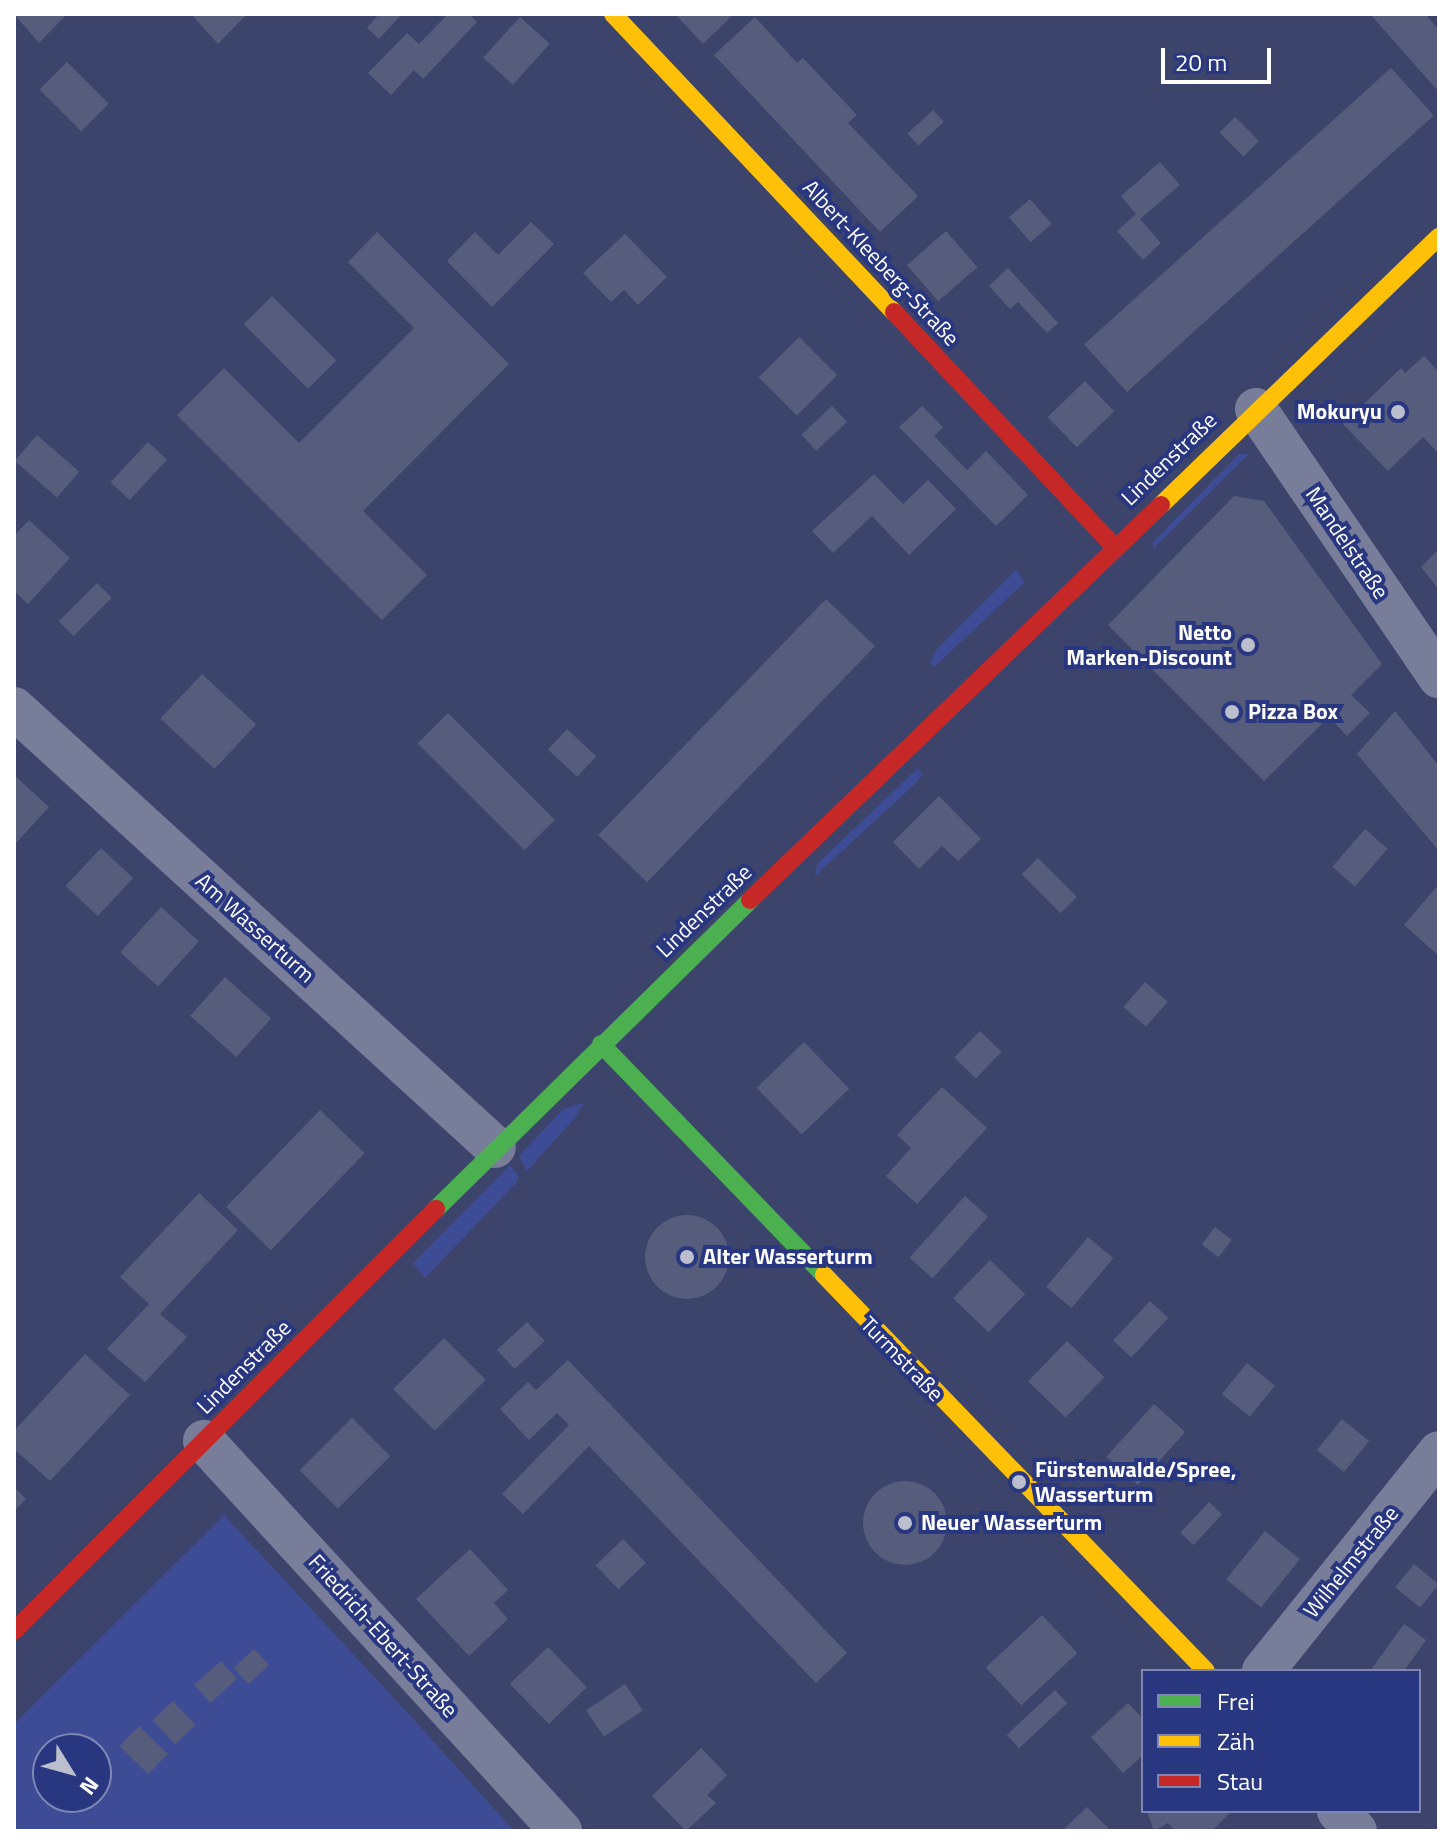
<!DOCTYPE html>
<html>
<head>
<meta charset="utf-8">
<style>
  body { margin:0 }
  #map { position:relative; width:1453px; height:1845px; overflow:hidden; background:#3d446c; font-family:"Titillium Web",sans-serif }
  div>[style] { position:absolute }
  .green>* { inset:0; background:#3e4c96 }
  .building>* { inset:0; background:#565c7c; transform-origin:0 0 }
  .round { border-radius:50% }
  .street>* { height:42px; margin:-21px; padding:0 21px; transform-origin:21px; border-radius:21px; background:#787e9a }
  .fast>* { height:18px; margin:-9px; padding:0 9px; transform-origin:9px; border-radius:9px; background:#4caf50 }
  .slow>* { height:18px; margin:-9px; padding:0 9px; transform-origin:9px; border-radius:9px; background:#ffc107 }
  .jam>* { height:18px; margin:-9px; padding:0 9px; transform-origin:9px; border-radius:9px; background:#c62828 }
  .dots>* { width:22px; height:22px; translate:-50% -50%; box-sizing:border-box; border:4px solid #293680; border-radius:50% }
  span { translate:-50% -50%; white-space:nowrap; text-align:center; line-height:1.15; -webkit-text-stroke:8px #293680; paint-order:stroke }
  .street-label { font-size:22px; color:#fff }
  .poi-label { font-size:22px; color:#fff; font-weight:700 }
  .right { translate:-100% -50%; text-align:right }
  .left { translate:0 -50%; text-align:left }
  .frame { position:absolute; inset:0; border:16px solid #fff; pointer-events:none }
  .legend { position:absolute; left:1141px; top:1669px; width:280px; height:144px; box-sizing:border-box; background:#293680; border:2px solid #7f86b3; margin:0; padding:10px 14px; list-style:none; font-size:24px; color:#fff }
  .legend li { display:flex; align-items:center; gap:16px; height:40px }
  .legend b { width:40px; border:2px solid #7f86b3 }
  .north { position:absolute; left:32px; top:1733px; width:80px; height:80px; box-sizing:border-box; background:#293680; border:2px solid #7f86b3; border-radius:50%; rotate:127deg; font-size:22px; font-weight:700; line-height:32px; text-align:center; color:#fff }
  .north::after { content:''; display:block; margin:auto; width:28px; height:36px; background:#bbbecc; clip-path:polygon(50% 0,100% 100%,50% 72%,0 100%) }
  .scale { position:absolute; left:1161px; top:48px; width:110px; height:36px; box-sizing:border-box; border:4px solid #fff; border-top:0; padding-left:10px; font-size:24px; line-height:28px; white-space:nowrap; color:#fff; -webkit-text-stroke:6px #293680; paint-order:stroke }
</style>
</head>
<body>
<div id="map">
  <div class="green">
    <i style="clip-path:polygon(1239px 454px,1249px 454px,1154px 548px,1153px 542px)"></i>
    <i style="clip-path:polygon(1016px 570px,1025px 582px,934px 667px,930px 663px,936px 650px)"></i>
    <i style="clip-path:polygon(918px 768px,922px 775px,915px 784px,815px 876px,817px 864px)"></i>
    <i style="clip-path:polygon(584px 1103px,574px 1119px,527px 1171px,519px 1156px,563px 1109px)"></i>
    <i style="clip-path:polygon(510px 1165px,519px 1177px,516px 1183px,425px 1278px,413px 1263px)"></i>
    <i style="clip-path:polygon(evenodd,224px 1515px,416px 1722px,514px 1831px,14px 1831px,14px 1724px,224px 1515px,48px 1749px,96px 1749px,96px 1797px,48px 1797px,48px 1749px)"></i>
  </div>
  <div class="building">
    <i style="clip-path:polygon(14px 14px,67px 14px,39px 43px)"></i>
    <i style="clip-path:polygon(191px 14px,247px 14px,218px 44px)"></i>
    <i style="clip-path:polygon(379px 14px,402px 14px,379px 39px,367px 28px)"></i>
    <i style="clip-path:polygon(448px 14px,469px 14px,477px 22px,423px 79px,414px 70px,391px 95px,368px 73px,407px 33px,419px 44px)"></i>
    <i style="clip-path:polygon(675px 14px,734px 14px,703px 44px)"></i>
    <i style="clip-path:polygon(1370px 14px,1425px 14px,1439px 30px,1439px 92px)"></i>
    <i style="left:520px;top:17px;width:40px;height:55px;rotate:42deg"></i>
    <i style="clip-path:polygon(755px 17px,797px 63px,803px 58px,857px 115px,848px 123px,918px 196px,880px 232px,714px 55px)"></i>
    <i style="left:67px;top:62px;width:59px;height:39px;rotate:45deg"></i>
    <i style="left:1391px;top:68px;width:64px;height:413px;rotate:48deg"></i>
    <i style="left:933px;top:110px;width:16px;height:35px;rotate:47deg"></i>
    <i style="left:1235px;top:117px;width:34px;height:22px;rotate:45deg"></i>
    <i style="clip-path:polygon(1160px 162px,1180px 185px,1140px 219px,1161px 243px,1143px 260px,1117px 231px,1136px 214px,1121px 196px)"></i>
    <i style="left:1030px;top:199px;width:33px;height:28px;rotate:49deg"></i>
    <i style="clip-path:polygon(531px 222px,554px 244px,492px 307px,447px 261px,475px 232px,498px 255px)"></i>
    <i style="left:946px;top:231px;width:48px;height:52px;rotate:49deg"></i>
    <i style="clip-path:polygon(377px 232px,509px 364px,363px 511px,427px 575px,382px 620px,177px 415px,224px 368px,299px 443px,414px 328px,348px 262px)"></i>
    <i style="clip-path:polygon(625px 234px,667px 277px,638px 305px,624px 290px,611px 302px,583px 273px)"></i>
    <i style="clip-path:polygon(1008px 268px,1058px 323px,1047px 333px,1018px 302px,1010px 309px,989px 286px)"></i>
    <i style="left:272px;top:296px;width:91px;height:40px;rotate:45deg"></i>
    <i style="left:799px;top:337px;width:54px;height:57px;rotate:45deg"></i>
    <i style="clip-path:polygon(1424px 356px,1439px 372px,1439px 454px,1423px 437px,1388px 471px,1343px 424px,1401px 368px,1405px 373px)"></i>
    <i style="left:1085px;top:381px;width:42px;height:52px;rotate:46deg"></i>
    <i style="left:832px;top:406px;width:22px;height:42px;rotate:47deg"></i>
    <i style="clip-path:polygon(922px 406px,943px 427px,934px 436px,967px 470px,986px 451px,1028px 495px,996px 526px,899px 427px)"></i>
    <i style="left:37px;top:435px;width:56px;height:34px;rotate:41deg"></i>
    <i style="left:148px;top:442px;width:26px;height:55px;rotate:43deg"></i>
    <i style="clip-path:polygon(874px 474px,903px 504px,928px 480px,956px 509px,909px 555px,872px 516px,833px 553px,812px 531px)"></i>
    <i style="clip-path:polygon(1234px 496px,1264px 501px,1382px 664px,1351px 695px,1370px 713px,1347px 736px,1329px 717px,1264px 781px,1108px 625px)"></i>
    <i style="clip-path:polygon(29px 520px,70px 558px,28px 604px,14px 591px,14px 536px)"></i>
    <i style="clip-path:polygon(1439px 549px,1439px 590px,1421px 567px)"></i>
    <i style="left:97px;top:583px;width:21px;height:54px;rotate:45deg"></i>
    <i style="left:826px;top:599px;width:68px;height:328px;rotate:44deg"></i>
    <i style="left:202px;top:674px;width:74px;height:61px;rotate:43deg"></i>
    <i style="clip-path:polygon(1395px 711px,1439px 766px,1439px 851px,1357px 754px)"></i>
    <i style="left:448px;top:713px;width:151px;height:43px;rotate:45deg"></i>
    <i style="left:567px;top:729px;width:40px;height:28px;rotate:43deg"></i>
    <i style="clip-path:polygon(14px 775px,49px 807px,14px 845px)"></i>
    <i style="clip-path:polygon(939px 796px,981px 839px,958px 861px,942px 846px,919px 869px,893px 842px)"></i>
    <i style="left:1365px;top:829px;width:30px;height:50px;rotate:41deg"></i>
    <i style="left:101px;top:848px;width:44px;height:52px;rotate:43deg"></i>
    <i style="left:1038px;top:858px;width:55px;height:23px;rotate:45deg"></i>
    <i style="clip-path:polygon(1439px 884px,1439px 956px,1404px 925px)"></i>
    <i style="left:161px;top:907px;width:51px;height:61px;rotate:42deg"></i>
    <i style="left:225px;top:977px;width:62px;height:52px;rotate:42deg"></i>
    <i style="left:1145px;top:982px;width:30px;height:33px;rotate:41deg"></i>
    <i style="left:980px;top:1031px;width:30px;height:37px;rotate:44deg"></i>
    <i style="left:804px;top:1042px;width:65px;height:66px;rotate:46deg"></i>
    <i style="clip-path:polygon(942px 1087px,987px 1128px,917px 1204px,886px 1176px,911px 1148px,897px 1135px)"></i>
    <i style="left:320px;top:1110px;width:62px;height:135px;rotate:44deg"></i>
    <i style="clip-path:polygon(199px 1193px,238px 1230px,160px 1314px,187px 1337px,145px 1382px,107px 1349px,149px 1304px,120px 1277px)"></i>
    <i style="left:965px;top:1196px;width:31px;height:83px;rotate:42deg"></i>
    <i class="round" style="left:645px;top:1215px;width:84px;height:84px"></i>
    <i style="left:1215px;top:1227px;width:21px;height:22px;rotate:37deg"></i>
    <i style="left:1088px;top:1237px;width:33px;height:65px;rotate:40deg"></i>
    <i style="left:990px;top:1260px;width:49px;height:53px;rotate:44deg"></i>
    <i style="left:1150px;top:1301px;width:25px;height:54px;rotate:43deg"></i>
    <i style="left:527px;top:1322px;width:26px;height:41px;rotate:47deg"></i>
    <i style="left:444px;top:1338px;width:59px;height:72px;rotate:45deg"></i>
    <i style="left:1067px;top:1341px;width:52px;height:56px;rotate:44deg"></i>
    <i style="clip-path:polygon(85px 1354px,130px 1395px,50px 1481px,14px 1449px,14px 1431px)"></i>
    <i style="clip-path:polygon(568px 1360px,847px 1653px,816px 1683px,589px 1446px,523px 1514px,502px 1494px,569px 1425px,557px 1413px,529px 1440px,500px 1409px,528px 1382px,536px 1390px)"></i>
    <i style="left:1247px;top:1363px;width:36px;height:40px;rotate:39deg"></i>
    <i style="left:1154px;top:1404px;width:42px;height:71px;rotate:42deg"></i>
    <i style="left:352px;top:1418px;width:54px;height:74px;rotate:45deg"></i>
    <i style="left:1342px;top:1419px;width:35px;height:40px;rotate:39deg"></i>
    <i class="round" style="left:863px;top:1481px;width:84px;height:84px"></i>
    <i style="clip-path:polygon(14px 1487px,26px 1499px,14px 1511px)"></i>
    <i style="left:1209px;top:1502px;width:18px;height:42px;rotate:43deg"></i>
    <i style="left:1265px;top:1531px;width:45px;height:62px;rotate:39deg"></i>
    <i style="left:623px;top:1539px;width:33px;height:38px;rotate:46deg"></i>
    <i style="clip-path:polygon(470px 1549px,508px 1590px,494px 1603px,508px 1619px,469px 1656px,416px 1599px)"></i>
    <i style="left:1414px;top:1564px;width:32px;height:30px;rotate:39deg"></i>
    <i style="left:1042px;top:1615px;width:52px;height:77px;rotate:47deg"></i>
    <i style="clip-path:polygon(1404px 1624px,1426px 1640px,1404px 1671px,1370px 1671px)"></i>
    <i style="left:548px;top:1647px;width:56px;height:53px;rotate:46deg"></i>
    <i style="left:254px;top:1649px;width:22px;height:28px;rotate:47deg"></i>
    <i style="left:221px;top:1661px;width:24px;height:36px;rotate:48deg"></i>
    <i style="left:625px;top:1684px;width:32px;height:47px;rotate:56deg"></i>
    <i style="left:1055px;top:1690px;width:18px;height:66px;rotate:47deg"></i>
    <i style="left:173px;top:1701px;width:33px;height:28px;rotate:47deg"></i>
    <i style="clip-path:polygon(1128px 1703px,1143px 1719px,1143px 1755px,1123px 1773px,1091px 1737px)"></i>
    <i style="left:139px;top:1726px;width:40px;height:28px;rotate:44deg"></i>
    <i style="clip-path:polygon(701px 1748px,727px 1775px,707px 1795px,716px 1803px,686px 1831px,652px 1796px)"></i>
    <i style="clip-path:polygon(1087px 1807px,1111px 1831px,1062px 1831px)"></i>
    <i style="clip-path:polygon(1147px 1811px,1232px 1811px,1212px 1831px,1175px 1831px,1168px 1823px,1154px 1831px)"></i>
  </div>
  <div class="street">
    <i style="left:1256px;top:409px;width:325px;rotate:55.7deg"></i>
    <i style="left:14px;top:708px;width:651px;rotate:42.39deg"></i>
    <i style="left:204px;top:1441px;width:529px;rotate:47.53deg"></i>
    <i style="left:1263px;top:1671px;width:281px;rotate:-51.2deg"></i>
    <i style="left:1338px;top:1811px;width:27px;rotate:48deg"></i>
  </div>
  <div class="fast">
    <i style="left:601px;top:1044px;width:321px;rotate:46deg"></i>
    <i style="left:436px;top:1209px;width:441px;rotate:-44.5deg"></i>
  </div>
  <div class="slow">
    <i style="left:613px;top:14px;width:410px;rotate:46.7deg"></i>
    <i style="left:1161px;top:505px;width:386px;rotate:-44deg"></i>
    <i style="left:824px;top:1275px;width:550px;rotate:46.03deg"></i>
  </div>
  <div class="jam">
    <i style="left:894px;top:312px;width:321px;rotate:46.8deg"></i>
    <i style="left:750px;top:900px;width:570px;rotate:-43.86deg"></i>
    <i style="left:14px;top:1631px;width:597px;rotate:-45deg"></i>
  </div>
  <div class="dots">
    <i style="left:1398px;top:412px;background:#bbbecc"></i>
    <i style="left:1248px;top:645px;background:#bbbecc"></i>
    <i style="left:1232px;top:712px;background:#bbbecc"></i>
    <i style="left:687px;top:1257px;background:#bbbecc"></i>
    <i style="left:1019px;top:1482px;background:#bbbecc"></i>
    <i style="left:905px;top:1523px;background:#bbbecc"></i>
  </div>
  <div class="street-label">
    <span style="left:881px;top:263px;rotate:47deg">Albert-Kleeberg-Straße</span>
    <span style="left:1169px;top:459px;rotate:-44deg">Lindenstraße</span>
    <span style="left:1347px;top:543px;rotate:56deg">Mandelstraße</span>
    <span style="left:704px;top:911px;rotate:-44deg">Lindenstraße</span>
    <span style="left:255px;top:928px;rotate:42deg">Am Wasserturm</span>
    <span style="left:902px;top:1359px;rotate:46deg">Turmstraße</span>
    <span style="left:244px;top:1367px;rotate:-45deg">Lindenstraße</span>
    <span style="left:1351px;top:1562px;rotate:-51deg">Wilhelmstraße</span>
    <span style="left:383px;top:1636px;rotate:48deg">Friedrich-Ebert-Straße</span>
  </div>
  <div class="poi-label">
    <span class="right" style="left:1382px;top:412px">Mokuryu</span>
    <span class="right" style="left:1232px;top:645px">Netto<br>Marken-Discount</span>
    <span class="left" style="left:1248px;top:712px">Pizza Box</span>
    <span class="left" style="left:703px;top:1257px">Alter Wasserturm</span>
    <span class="left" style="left:1035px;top:1482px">Fürstenwalde/Spree,<br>Wasserturm</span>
    <span class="left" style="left:921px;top:1523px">Neuer Wasserturm</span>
  </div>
  <div class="frame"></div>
  <ul class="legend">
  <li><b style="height:10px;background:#4caf50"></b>Frei</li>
  <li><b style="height:10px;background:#ffc107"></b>Zäh</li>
  <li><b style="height:10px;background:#c62828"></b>Stau</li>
  </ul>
  <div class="north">N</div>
  <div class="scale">20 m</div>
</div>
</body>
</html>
